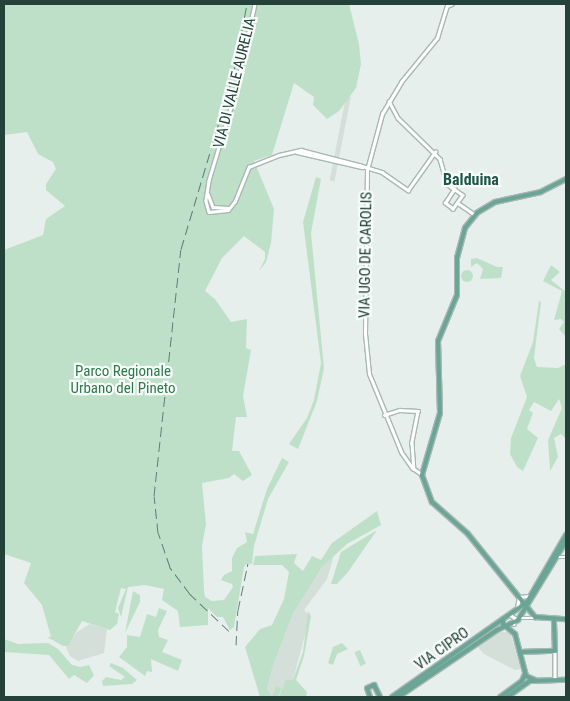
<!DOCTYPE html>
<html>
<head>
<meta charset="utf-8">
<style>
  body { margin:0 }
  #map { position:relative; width:570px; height:701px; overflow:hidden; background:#e6efeb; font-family:"Roboto Condensed",sans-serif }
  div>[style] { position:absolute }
  .built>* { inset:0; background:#d4dfda; transform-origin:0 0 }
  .green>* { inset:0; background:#bfe0c8; transform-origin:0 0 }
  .round { border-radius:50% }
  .roads { filter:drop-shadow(1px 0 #a8b8b2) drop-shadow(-1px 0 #a8b8b2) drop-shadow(0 1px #a8b8b2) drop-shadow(0 -1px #a8b8b2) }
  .minor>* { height:2.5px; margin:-1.25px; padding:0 1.25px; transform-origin:1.25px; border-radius:1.25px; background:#fff }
  .major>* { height:4px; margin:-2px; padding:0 2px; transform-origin:2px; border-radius:2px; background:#6aa596 }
  .rail>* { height:1px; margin-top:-0.5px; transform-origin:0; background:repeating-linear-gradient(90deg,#5f7d75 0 10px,transparent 0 15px) }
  span { translate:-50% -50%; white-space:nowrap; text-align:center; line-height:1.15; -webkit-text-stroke:4.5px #f7fbf9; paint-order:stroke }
  .street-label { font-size:15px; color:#24423a }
  .park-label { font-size:15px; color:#2d7a4b }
  .neighbourhood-label { font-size:16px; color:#1f5548; font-weight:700 }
  .frame { position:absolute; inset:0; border:5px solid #24423a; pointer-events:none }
</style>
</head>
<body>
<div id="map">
  <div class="built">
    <i style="left:346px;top:96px;width:5px;height:86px;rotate:11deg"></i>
    <i style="clip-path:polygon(334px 555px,327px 579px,304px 610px,310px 616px,293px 680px,286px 681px,279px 697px,270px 696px,267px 689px,273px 666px,293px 614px,325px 563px)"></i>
    <i style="clip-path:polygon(90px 624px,107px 629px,104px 653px,78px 661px,70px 656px,66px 647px,77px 632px)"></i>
    <i style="clip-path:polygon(499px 632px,510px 632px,521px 669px,515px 670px,484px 654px,477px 646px)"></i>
  </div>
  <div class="green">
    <i style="clip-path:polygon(4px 4px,349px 4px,359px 44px,361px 64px,356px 88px,339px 111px,327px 119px,313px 105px,314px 97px,294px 83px,272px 155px,254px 161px,274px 209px,271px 243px,266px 262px,259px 271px,265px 259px,265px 252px,244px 236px,222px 258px,205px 291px,215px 299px,231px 322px,247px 319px,246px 348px,251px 350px,243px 396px,247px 417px,236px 417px,232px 451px,239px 451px,252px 475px,243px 481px,234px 474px,229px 478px,202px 483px,206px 524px,202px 546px,204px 590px,205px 597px,212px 601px,224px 600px,233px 587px,232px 584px,221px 580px,224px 575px,232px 571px,232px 558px,237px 548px,247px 542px,245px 532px,253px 534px,267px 489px,282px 458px,289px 462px,268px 499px,254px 546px,252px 564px,247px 563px,244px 567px,234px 627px,230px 630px,223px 617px,217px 617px,208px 608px,208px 625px,180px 627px,178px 611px,162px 600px,164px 589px,145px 585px,128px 587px,121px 617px,118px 608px,126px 589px,121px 588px,115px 612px,119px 614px,117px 624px,110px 630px,82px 621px,68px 646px,63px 646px,47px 637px,51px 637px,42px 605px,24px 583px,31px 563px,4px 554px,4px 250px,43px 235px,46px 219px,65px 206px,46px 190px,46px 184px,56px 169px,53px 162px,38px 154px,27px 132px,4px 135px)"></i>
    <i style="clip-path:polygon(316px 177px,321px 179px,311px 233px,324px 368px,317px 401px,298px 449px,289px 444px,307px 418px,314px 400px,321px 363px,303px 222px)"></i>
    <i style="clip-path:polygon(477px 258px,497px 267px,503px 267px,501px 278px,480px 279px,483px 269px,477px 263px,471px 267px,471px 259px)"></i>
    <i style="clip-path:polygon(551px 265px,560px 272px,551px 280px,566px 292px,566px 337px,559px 329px,564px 322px,561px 319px,554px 320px,562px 291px,543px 281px)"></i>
    <i class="round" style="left:461px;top:270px;width:12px;height:12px"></i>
    <i style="clip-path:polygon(539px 301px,541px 302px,534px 358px,537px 367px,558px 368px,566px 364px,565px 438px,561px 434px,554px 438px,558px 457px,550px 471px,548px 440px,562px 408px,559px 399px,551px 411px,534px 402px,529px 410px,533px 413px,527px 429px,538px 438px,523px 471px,517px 467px,510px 454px,511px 438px,527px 397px,520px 376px,533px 342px)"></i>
    <i style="clip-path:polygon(377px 511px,381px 525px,347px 544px,323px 566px,293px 614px,273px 666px,267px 689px,272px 697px,276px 686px,281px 688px,278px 697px,260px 697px,245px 647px,260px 629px,272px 625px,284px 599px,289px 572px,282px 565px,253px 565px,255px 556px,297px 554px,294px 563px,303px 571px,312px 556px,321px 560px,332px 543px)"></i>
    <i style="clip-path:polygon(377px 530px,348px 572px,337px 584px,331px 584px,341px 552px)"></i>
    <i style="clip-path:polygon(133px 591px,140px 595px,140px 602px,125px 633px)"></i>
    <i style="clip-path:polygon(159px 608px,167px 611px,158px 630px,159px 637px,168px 640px,162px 652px,182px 660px,178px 671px,151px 659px,152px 672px,147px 671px,145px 676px,119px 657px,127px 647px,127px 635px,140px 637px,147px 614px,156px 617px)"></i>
    <i style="clip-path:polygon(308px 611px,311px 616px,304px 656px,296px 680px,307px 692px,306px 697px,279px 697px,286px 680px,293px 680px,303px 652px)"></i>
    <i style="clip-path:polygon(4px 639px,18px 644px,48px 643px,58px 649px,72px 665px,80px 667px,89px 665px,94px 675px,87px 683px,74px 675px,69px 679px,49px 655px,4px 652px)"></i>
    <i style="clip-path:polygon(342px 643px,348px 649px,337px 654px,333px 665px,328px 663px,333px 647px)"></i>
    <i style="left:360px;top:650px;width:15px;height:6px;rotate:67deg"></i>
    <i style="clip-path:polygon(111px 663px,123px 668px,137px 680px,132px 684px,103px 686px,102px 681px,106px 677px,121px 680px,125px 677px,109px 666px)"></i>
  </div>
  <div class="roads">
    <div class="minor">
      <i style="left:255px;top:4px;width:86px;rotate:102.1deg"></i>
      <i style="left:237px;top:88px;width:97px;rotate:106.8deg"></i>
      <i style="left:209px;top:181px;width:20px;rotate:99deg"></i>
      <i style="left:206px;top:201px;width:11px;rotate:75deg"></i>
      <i style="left:209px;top:212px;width:19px;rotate:-6deg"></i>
      <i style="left:228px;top:210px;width:11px;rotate:-52deg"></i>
      <i style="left:235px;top:201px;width:37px;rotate:-68deg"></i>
      <i style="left:249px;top:167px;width:32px;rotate:-22deg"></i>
      <i style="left:279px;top:155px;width:23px;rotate:-13deg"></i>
      <i style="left:301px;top:150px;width:60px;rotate:14.5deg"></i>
      <i style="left:359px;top:165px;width:24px;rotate:17deg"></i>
      <i style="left:382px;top:172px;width:32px;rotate:35deg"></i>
      <i style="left:408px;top:190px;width:47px;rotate:-54.6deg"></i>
      <i style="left:447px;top:6px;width:5px;rotate:-22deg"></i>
      <i style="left:389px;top:101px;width:19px;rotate:62deg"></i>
      <i style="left:398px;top:118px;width:59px;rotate:44.3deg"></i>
      <i style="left:440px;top:159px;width:26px;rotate:74deg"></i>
      <i style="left:447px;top:184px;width:19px;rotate:35deg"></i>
      <i style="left:463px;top:195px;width:17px;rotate:126deg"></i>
      <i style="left:453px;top:209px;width:10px;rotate:-143deg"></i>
      <i style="left:445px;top:203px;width:17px;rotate:-57deg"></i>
      <i style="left:297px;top:152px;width:67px;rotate:13deg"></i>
      <i style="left:208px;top:194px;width:14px;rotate:69deg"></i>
      <i style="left:213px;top:207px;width:15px;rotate:4deg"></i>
      <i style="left:458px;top:203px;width:21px;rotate:35deg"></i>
      <i style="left:384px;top:415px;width:16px;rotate:-18deg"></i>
      <i style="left:399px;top:410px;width:19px;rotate:3deg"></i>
      <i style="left:418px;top:411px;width:33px;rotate:101deg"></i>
      <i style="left:412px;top:443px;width:26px;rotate:86deg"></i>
      <i style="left:422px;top:475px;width:12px;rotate:-145deg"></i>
      <i style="left:412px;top:468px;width:19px;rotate:-125deg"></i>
      <i style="left:401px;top:452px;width:84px;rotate:-112.3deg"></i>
      <i style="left:369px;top:374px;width:40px;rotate:-95.7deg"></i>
      <i style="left:365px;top:334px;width:164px;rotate:-89.3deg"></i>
      <i style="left:367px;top:170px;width:58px;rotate:-75deg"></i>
      <i style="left:382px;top:114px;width:37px;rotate:-59deg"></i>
      <i style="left:401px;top:82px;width:57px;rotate:-50.7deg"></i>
      <i style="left:437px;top:38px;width:34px;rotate:-73deg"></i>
      <i style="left:557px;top:557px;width:9px"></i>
      <i style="left:517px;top:608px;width:11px;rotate:-80deg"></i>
      <i style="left:519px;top:597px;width:10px;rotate:-6deg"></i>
      <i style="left:509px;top:614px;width:7px;rotate:34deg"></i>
      <i style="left:515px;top:618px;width:6px;rotate:99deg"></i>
      <i style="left:521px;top:618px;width:13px"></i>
      <i style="left:555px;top:651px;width:29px;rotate:90deg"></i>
    </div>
    <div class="major">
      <i style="left:566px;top:179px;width:28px;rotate:153deg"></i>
      <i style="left:541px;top:192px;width:47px;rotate:167.7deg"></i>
      <i style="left:495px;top:202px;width:21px;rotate:149deg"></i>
      <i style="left:477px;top:213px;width:19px;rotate:129deg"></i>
      <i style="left:465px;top:228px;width:30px;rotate:105deg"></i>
      <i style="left:457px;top:257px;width:38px;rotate:90deg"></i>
      <i style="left:457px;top:295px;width:50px;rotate:112.4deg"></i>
      <i style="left:438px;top:341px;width:72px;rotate:88.4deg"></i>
      <i style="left:440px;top:413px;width:65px;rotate:106.2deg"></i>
      <i style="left:422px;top:475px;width:29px;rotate:70deg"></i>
      <i style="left:432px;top:502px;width:48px;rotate:41.6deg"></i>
      <i style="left:468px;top:534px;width:107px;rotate:51.1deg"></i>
      <i style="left:535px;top:617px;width:31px;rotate:4deg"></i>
      <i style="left:503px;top:619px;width:5px;rotate:90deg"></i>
      <i style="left:503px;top:624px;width:16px;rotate:40deg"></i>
      <i style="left:515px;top:634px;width:43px;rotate:75.3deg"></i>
      <i style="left:526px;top:676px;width:10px;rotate:24deg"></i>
      <i style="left:520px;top:652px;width:35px;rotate:-2deg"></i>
      <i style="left:555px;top:651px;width:32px;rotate:-92deg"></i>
      <i style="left:370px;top:697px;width:9px;rotate:-108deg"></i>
      <i style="left:367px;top:688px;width:8px;rotate:-23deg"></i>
      <i style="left:374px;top:685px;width:13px;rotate:63deg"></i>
      <i style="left:392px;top:697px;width:165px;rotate:-35.1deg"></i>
      <i style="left:527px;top:602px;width:78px;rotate:-59.8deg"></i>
      <i style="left:398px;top:697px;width:120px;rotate:-34.1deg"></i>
      <i style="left:497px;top:630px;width:23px;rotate:-25deg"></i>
      <i style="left:518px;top:620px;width:92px;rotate:-58.7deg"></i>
      <i style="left:500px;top:697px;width:27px;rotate:-36deg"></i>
      <i style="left:522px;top:681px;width:8px;rotate:-67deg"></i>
      <i style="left:507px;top:697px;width:28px;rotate:-35deg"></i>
      <i style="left:530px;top:681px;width:36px;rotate:-2deg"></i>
    </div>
  </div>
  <div class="rail">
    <i style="left:229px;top:631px;width:54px;rotate:-136.5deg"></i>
    <i style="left:190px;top:594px;width:34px;rotate:-127deg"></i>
    <i style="left:170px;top:567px;width:36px;rotate:-109deg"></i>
    <i style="left:158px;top:533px;width:37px;rotate:-96deg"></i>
    <i style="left:154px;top:496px;width:248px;rotate:-83.8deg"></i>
    <i style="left:181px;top:249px;width:181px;rotate:-73.3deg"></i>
    <i style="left:233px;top:76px;width:73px;rotate:-79deg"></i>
    <i style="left:236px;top:645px;width:35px;rotate:-87deg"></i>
    <i style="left:238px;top:610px;width:48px;rotate:-78deg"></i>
  </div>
  <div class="street-label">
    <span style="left:235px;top:83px;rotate:-76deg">VIA DI VALLE AURELIA</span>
    <span style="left:366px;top:255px;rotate:-89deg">VIA UGO DE CAROLIS</span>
    <span style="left:442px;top:649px;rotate:-35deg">VIA CIPRO</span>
  </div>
  <div class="park-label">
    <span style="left:123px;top:380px">Parco Regionale<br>Urbano del Pineto</span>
  </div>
  <div class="neighbourhood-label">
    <span style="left:471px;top:180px">Balduina</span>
  </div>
  <div class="frame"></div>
</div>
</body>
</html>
